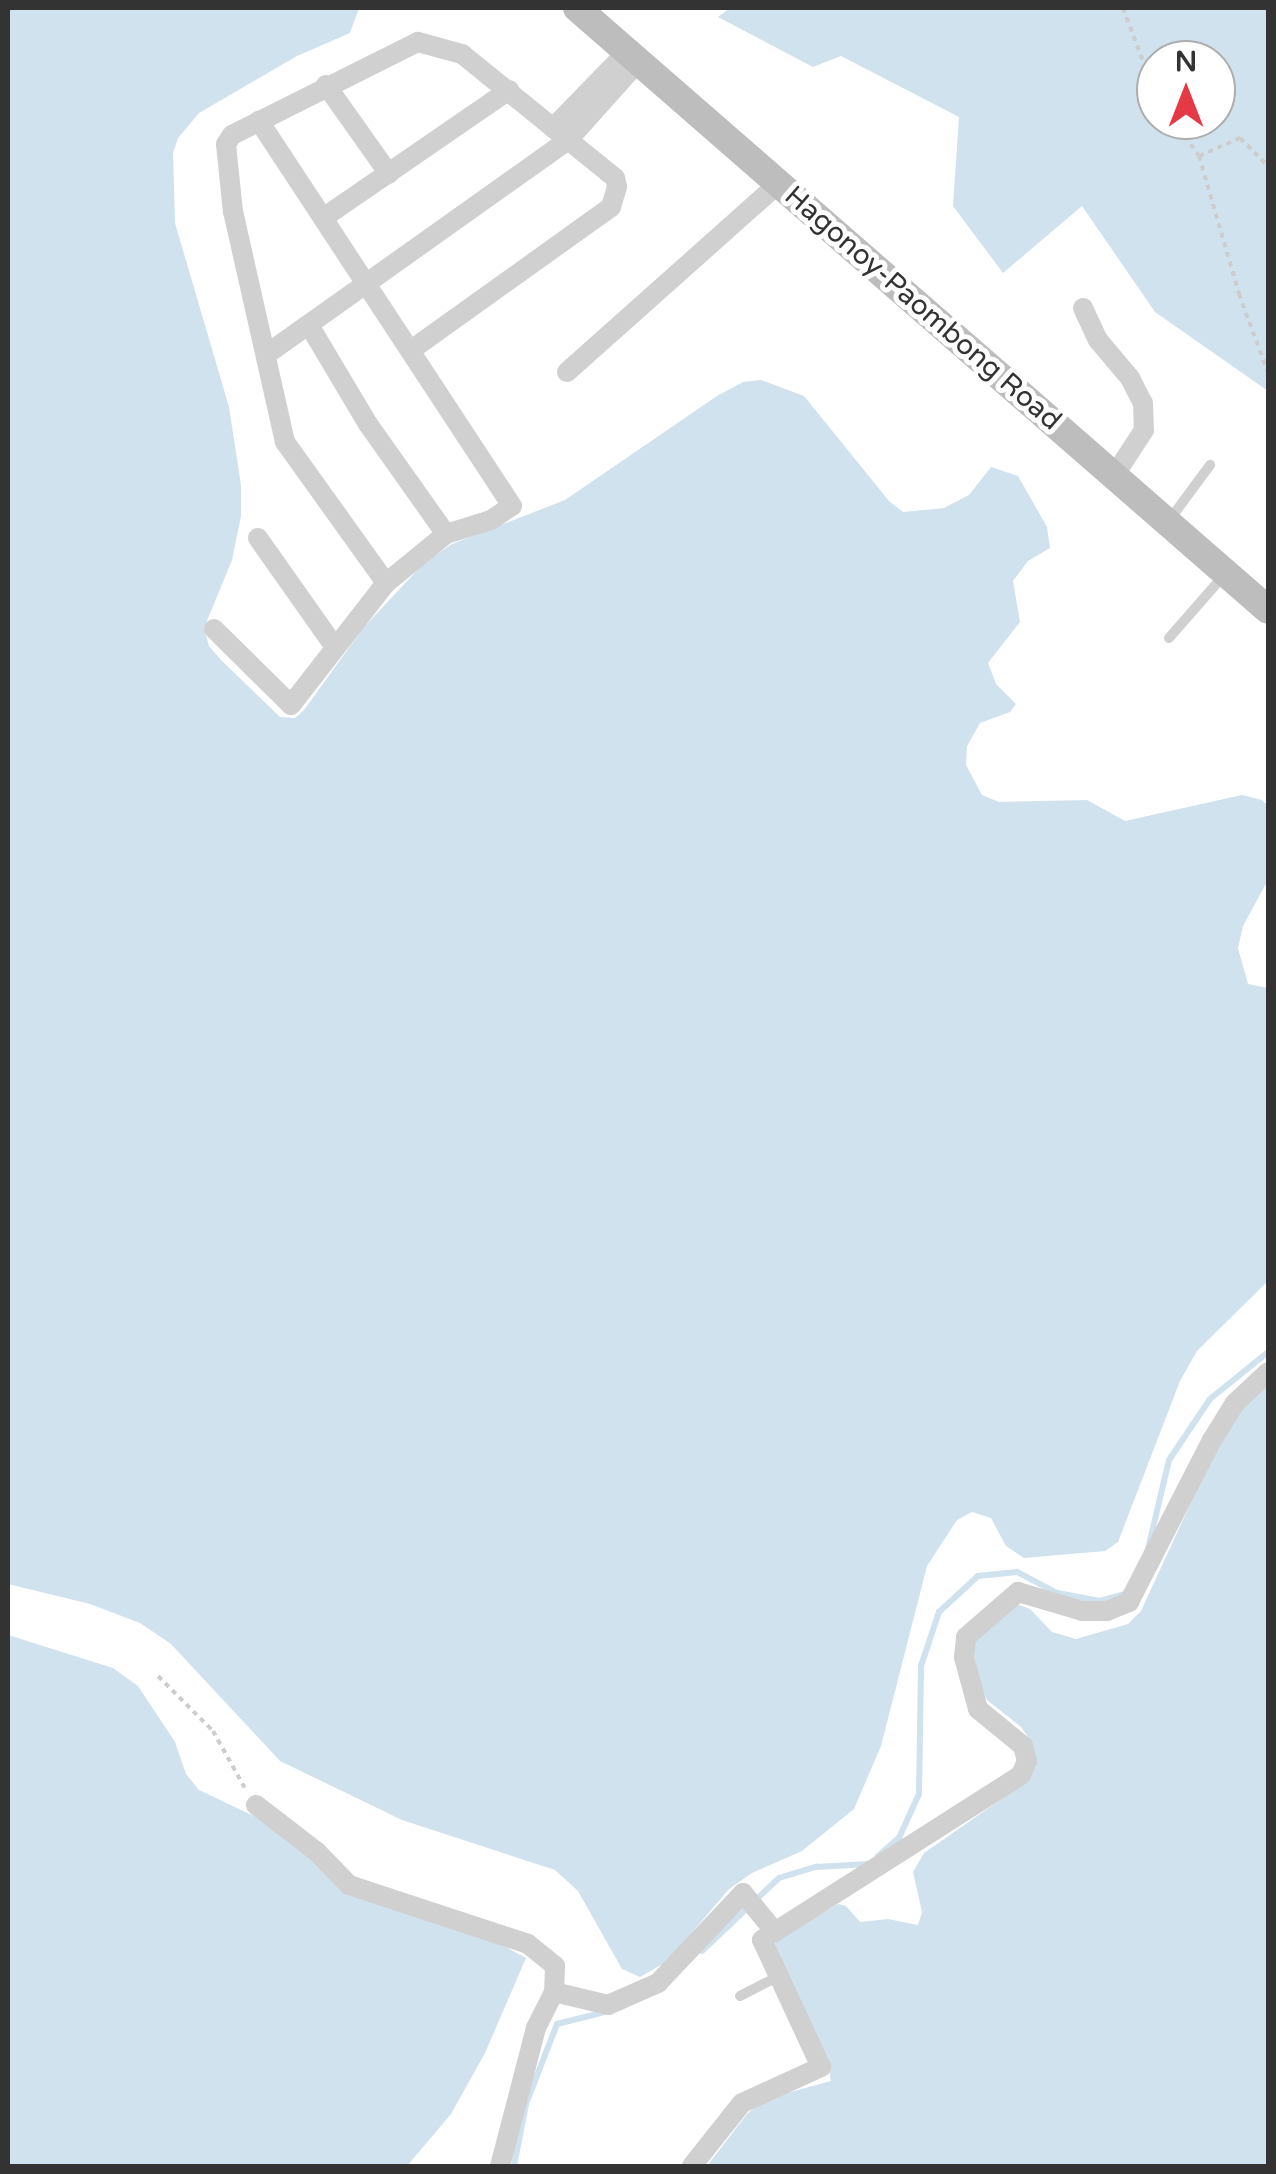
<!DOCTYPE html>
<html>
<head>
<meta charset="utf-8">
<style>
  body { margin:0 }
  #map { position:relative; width:1276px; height:2174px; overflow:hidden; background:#fff; font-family:"Varela Round",sans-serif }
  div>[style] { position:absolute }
  .water>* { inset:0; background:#cfe2ee }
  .stream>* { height:6px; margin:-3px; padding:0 3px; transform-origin:3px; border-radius:3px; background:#cfe2ee }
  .path>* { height:4px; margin-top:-2px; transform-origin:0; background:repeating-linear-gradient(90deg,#cdcdcd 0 5px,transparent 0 10px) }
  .service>* { height:10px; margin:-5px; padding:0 5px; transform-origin:5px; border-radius:5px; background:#d0d0d0 }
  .minor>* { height:20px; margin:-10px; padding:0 10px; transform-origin:10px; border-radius:10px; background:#d0d0d0 }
  .secondary>* { height:28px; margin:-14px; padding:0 14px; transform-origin:14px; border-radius:14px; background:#bdbdbd }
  span { translate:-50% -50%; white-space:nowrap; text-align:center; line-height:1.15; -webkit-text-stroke:10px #fff; paint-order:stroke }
  .street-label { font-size:28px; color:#333 }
  .frame { position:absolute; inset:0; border:10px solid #333; pointer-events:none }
  .north { position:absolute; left:1136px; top:40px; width:100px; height:100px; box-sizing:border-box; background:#fff; border:2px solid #adadad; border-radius:50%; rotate:0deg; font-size:28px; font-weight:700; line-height:40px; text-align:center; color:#333 }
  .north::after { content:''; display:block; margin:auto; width:35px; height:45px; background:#e63946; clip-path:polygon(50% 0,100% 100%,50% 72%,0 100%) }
</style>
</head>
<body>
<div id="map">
  <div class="water">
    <i style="clip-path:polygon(8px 8px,359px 8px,350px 33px,297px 56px,199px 113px,178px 138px,173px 153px,175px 223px,229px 407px,241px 485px,241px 516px,232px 560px,204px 628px,209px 646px,221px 660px,280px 717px,295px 718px,304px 710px,364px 627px,425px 562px,452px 544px,565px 500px,717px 396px,743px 382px,761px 380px,804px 396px,889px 501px,903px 512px,944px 508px,969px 495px,991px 467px,1018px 476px,1047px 527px,1050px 548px,1028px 561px,1013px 581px,1020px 622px,988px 663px,996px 684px,1016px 704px,1010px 712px,980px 723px,967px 746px,966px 765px,982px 795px,999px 802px,1087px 800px,1125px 821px,1242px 795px,1262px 800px,1268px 806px,1268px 880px,1243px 926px,1238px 948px,1248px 984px,1268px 988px,1268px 1281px,1197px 1351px,1180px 1381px,1118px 1542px,1105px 1551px,1024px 1558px,1006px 1546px,991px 1518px,972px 1512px,957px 1520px,927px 1566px,881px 1746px,854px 1809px,802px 1851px,752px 1873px,729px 1889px,668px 1961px,640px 1977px,622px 1969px,578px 1891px,555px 1870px,402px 1820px,280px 1761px,171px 1644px,140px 1623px,90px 1604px,8px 1584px)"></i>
    <i style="clip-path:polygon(evenodd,730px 8px,1268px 8px,1268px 391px,1155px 312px,1082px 206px,1003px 273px,953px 206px,959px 117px,841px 56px,813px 67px,718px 17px,730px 8px,1156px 60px,1216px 60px,1216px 120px,1156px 120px,1156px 60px)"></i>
    <i style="clip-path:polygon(1268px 1385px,1268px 2166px,707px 2166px,747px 2114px,765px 2099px,831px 2081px,828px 2064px,775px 1945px,777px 1940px,838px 1904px,846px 1906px,860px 1922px,888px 1919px,918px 1925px,922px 1912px,913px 1872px,924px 1853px,1020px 1786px,1032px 1743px,1021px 1727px,987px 1700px,980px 1686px,972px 1643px,1016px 1604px,1030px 1609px,1052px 1632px,1076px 1639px,1128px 1624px,1141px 1611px,1229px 1420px)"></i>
    <i style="clip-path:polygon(8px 1635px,113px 1668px,138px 1686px,175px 1742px,186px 1774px,199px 1790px,275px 1826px,326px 1871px,482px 1934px,526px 1958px,485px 2053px,451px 2114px,407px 2166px,8px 2166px)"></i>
  </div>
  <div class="stream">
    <i style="left:1148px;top:1549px;width:91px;rotate:-76.7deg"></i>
    <i style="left:1169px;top:1460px;width:73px;rotate:-56.1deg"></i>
    <i style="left:1210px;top:1399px;width:75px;rotate:-39deg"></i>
    <i style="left:878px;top:1856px;width:28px;rotate:-41deg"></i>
    <i style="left:899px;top:1838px;width:48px;rotate:-65.6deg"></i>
    <i style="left:919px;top:1794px;width:128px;rotate:-89.1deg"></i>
    <i style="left:921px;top:1666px;width:57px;rotate:-71.6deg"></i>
    <i style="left:939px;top:1612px;width:53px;rotate:-42.7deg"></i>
    <i style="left:978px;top:1576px;width:39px;rotate:-6deg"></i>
    <i style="left:1017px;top:1572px;width:45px;rotate:27.7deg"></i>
    <i style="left:1057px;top:1593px;width:44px;rotate:10.5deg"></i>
    <i style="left:1100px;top:1601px;width:26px;rotate:-16deg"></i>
    <i style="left:702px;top:1951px;width:106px;rotate:-43.5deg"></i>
    <i style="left:779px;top:1878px;width:39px;rotate:-17deg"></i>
    <i style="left:816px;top:1867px;width:52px;rotate:-3.3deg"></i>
    <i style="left:514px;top:2166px;width:63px;rotate:-79deg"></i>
    <i style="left:526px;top:2104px;width:86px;rotate:-68.8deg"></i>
    <i style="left:557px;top:2024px;width:54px;rotate:-14deg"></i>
  </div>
  <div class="path">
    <i style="left:1123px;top:8px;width:94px;rotate:69.4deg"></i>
    <i style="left:1173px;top:120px;width:44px;rotate:54.2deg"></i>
    <i style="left:1199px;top:156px;width:144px;rotate:73.8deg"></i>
    <i style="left:1239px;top:294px;width:84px;rotate:69.8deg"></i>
    <i style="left:1199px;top:156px;width:45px;rotate:-23.7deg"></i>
    <i style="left:1240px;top:138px;width:40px;rotate:45deg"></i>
    <i style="left:158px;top:1676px;width:78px;rotate:45deg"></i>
    <i style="left:213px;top:1731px;width:68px;rotate:60.8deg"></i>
  </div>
  <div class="service">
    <i style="left:1168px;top:522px;width:71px;rotate:-53.6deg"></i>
    <i style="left:1169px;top:638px;width:85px;rotate:-48.8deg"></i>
    <i style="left:740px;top:1996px;width:44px;rotate:-27.1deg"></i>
  </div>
  <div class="minor">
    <i style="left:326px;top:85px;width:109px;rotate:54.7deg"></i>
    <i style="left:553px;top:128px;width:106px;rotate:-45.8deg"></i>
    <i style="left:323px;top:218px;width:226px;rotate:-34.5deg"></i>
    <i style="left:1083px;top:308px;width:35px;rotate:65deg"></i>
    <i style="left:1098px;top:340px;width:50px;rotate:49.9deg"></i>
    <i style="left:1130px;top:378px;width:28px;rotate:63deg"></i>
    <i style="left:1143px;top:403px;width:27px;rotate:88deg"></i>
    <i style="left:1144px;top:430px;width:55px;rotate:123.1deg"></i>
    <i style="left:309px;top:325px;width:115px;rotate:59.2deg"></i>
    <i style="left:368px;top:424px;width:135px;rotate:54.7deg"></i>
    <i style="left:267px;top:354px;width:369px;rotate:-35.4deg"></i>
    <i style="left:568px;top:140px;width:106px;rotate:-48.1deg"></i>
    <i style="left:567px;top:372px;width:284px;rotate:-41.7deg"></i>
    <i style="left:258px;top:538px;width:133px;rotate:54.8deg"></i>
    <i style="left:386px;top:583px;width:173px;rotate:-125.6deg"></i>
    <i style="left:285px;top:442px;width:236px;rotate:-102.7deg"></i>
    <i style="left:233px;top:212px;width:68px;rotate:-95.9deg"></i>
    <i style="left:226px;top:144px;width:11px;rotate:-56deg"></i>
    <i style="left:232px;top:135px;width:208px;rotate:-26.6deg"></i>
    <i style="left:418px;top:42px;width:46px;rotate:15.3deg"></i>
    <i style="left:462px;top:54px;width:197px;rotate:39deg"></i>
    <i style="left:615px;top:178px;width:9px;rotate:77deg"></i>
    <i style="left:617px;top:187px;width:21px;rotate:107deg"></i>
    <i style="left:611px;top:207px;width:246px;rotate:144.4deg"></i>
    <i style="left:214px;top:629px;width:108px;rotate:44.6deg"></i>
    <i style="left:291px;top:705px;width:155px;rotate:-52.1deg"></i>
    <i style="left:386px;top:583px;width:77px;rotate:-39.2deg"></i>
    <i style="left:446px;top:534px;width:47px;rotate:-17.3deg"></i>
    <i style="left:491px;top:520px;width:25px;rotate:-34deg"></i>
    <i style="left:512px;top:506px;width:461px;rotate:-123.3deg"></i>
    <i style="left:256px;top:1805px;width:77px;rotate:37.6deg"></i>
    <i style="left:317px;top:1852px;width:46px;rotate:45.9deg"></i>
    <i style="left:349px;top:1885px;width:188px;rotate:18.2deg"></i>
    <i style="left:528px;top:1944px;width:35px;rotate:39deg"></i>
    <i style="left:555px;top:1966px;width:26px;rotate:92deg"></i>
    <i style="left:554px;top:1992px;width:40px;rotate:116.6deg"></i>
    <i style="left:536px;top:2028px;width:143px;rotate:104.6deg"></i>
    <i style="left:554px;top:1992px;width:56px;rotate:13.5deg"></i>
    <i style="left:608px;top:2005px;width:55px;rotate:-23.7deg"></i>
    <i style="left:658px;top:1983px;width:124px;rotate:-46.6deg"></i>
    <i style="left:743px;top:1893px;width:50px;rotate:50.6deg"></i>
    <i style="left:692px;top:2166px;width:80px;rotate:-51.6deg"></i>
    <i style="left:742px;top:2103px;width:87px;rotate:-24.5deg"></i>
    <i style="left:821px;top:2067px;width:140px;rotate:-114.9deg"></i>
    <i style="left:762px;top:1940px;width:307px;rotate:-32.5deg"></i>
    <i style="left:1021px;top:1775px;width:15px;rotate:-67deg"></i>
    <i style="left:1027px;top:1761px;width:16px;rotate:-105deg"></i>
    <i style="left:1023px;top:1746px;width:58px;rotate:-140.6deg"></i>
    <i style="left:978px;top:1709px;width:54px;rotate:-105.1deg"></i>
    <i style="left:964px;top:1657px;width:20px;rotate:-84deg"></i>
    <i style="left:966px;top:1637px;width:69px;rotate:-40.9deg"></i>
    <i style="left:1018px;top:1592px;width:67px;rotate:16.5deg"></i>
    <i style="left:1082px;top:1611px;width:25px"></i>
    <i style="left:1107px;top:1611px;width:24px;rotate:-22deg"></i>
    <i style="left:1129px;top:1602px;width:182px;rotate:-62.9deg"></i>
    <i style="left:1212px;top:1440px;width:44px;rotate:-58.1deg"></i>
    <i style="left:1235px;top:1403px;width:45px;rotate:-43.2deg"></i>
  </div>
  <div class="secondary">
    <i style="left:577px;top:8px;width:916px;rotate:41.06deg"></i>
  </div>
  <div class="street-label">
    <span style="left:923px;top:308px;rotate:41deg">Hagonoy-Paombong Road</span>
  </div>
  <div class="frame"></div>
  <div class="north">N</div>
</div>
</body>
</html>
